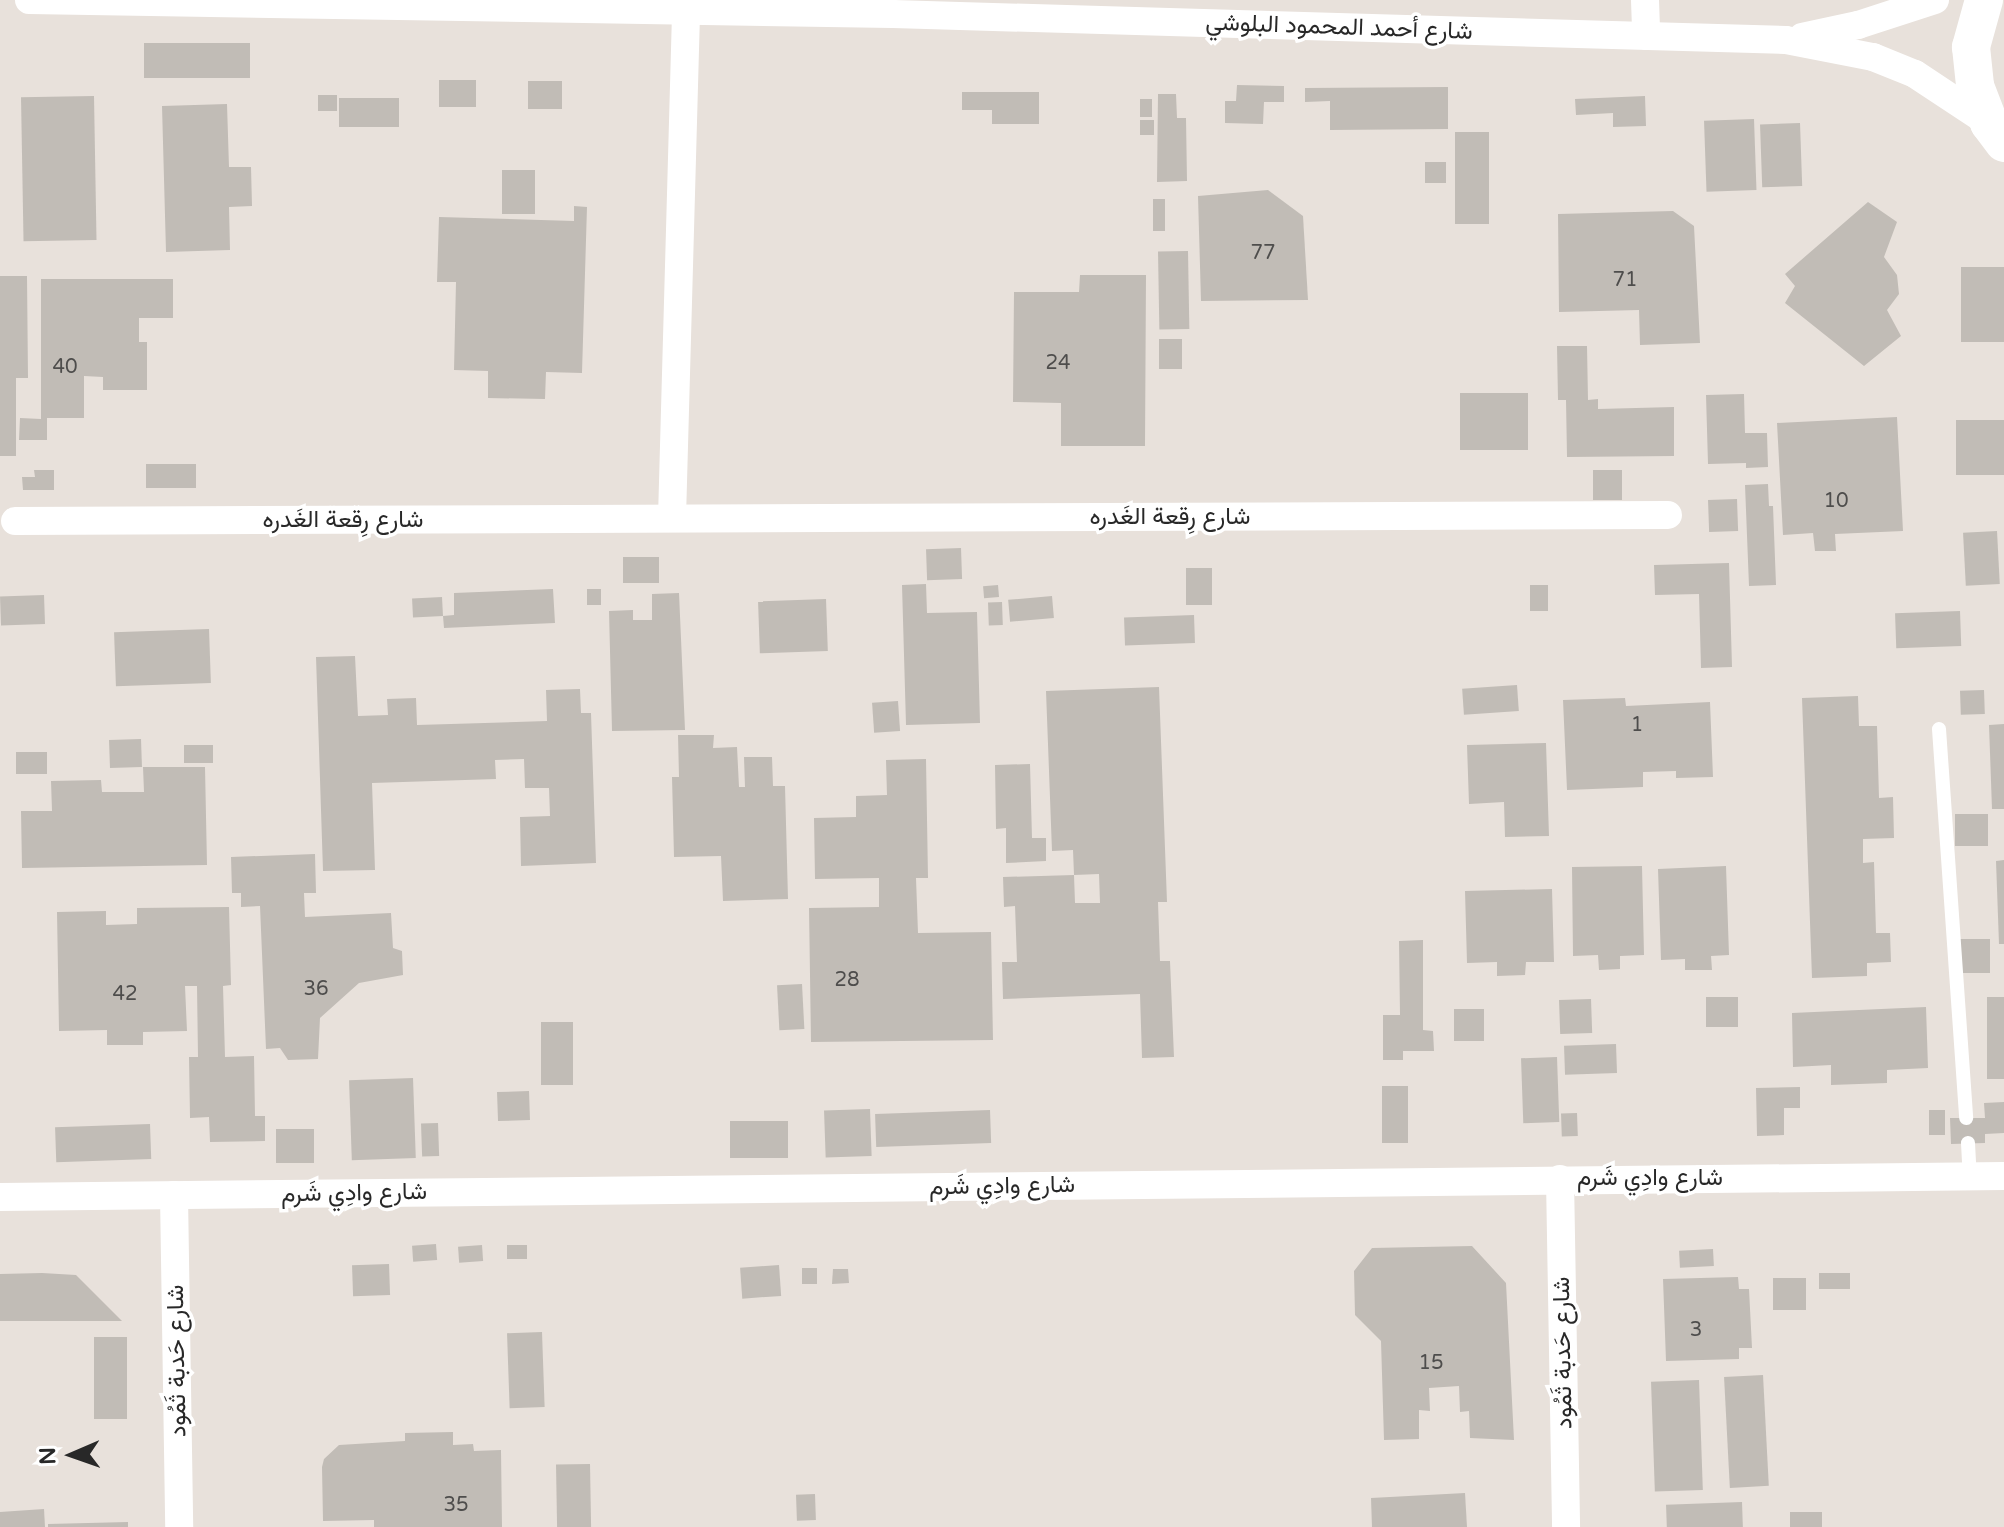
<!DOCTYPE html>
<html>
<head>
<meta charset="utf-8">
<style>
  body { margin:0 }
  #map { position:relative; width:2004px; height:1527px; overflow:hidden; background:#e8e1db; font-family:"Varela Round",Vazirmatn,sans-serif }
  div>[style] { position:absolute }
  .building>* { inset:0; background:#c1bcb6; transform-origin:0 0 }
  .service>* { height:14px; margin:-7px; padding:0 7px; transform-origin:7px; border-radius:7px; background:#fff }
  .minor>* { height:28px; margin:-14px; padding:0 14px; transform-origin:14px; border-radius:14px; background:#fff }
  .secondary>* { height:38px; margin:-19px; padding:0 19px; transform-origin:19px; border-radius:19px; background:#fff }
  span { translate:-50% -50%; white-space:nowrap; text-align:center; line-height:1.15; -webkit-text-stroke:7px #fff; paint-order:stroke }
  .number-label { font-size:20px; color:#4e4d4c }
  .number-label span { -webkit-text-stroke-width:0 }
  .street-label { font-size:24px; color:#282828 }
  .north { position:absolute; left:32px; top:1415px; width:80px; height:80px; -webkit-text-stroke:6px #fff; paint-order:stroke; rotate:268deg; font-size:22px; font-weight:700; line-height:32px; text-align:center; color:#282828 }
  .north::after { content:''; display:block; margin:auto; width:28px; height:36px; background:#282828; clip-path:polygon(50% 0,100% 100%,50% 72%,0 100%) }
</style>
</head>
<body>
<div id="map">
  <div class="building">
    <i style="left:144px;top:43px;width:106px;height:35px"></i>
    <i style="left:439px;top:80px;width:37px;height:27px"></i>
    <i style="left:528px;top:81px;width:34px;height:28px"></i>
    <i style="clip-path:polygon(1237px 85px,1284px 86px,1284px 102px,1264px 102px,1263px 124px,1225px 123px,1225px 101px,1236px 101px)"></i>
    <i style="clip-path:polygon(1448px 87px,1448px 129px,1330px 130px,1330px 101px,1305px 102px,1305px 88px)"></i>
    <i style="clip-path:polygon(962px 92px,1039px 92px,1039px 124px,992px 124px,992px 110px,962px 110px)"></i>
    <i style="clip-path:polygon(1158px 94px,1176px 94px,1177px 118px,1186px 118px,1187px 181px,1157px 182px)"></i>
    <i style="left:337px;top:95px;width:16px;height:19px;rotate:90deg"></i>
    <i style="left:94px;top:96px;width:144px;height:73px;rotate:89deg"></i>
    <i style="clip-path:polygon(1645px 96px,1646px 126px,1613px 127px,1613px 113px,1576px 115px,1575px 99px)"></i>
    <i style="left:339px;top:98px;width:60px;height:29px"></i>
    <i style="left:1152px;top:99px;width:18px;height:12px;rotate:90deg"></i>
    <i style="clip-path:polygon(227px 104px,229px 167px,251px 167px,252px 206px,229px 207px,230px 250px,166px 252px,162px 106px)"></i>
    <i style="left:1754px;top:119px;width:71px;height:50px;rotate:88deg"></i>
    <i style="left:1154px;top:120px;width:15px;height:14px;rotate:90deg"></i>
    <i style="left:1800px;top:123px;width:63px;height:40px;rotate:88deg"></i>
    <i style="left:1455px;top:132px;width:34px;height:92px"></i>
    <i style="left:1446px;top:162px;width:21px;height:21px;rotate:90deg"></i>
    <i style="left:502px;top:170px;width:33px;height:44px"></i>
    <i style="clip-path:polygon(1268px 190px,1303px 216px,1308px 300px,1201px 301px,1198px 196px)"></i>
    <i style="left:1153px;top:199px;width:12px;height:32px"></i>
    <i style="clip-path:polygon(1868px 202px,1897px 222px,1884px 257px,1897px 275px,1899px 294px,1887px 310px,1901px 336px,1864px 366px,1785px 303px,1795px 286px,1785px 274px)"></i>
    <i style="clip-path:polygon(574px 206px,587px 207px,582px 373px,546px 372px,545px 399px,488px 398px,488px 371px,454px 370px,456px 282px,437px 282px,439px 217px,574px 221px)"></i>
    <i style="clip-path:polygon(1673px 211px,1694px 226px,1700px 343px,1640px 345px,1639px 310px,1559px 312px,1558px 214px)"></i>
    <i style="left:1188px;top:251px;width:78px;height:30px;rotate:89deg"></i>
    <i style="left:2004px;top:267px;width:75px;height:43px;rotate:90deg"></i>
    <i style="clip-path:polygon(1080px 275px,1146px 275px,1145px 446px,1061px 446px,1061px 403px,1013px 402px,1014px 292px,1079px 292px)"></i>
    <i style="clip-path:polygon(0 276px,27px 276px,28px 378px,16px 378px,16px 456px,0 456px)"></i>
    <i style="clip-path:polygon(41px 279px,173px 279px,173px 318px,139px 318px,139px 342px,147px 342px,147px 390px,103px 390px,103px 377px,84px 376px,84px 418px,47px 418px,47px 440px,19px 440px,20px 418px,41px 419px)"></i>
    <i style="left:1159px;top:339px;width:23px;height:30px"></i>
    <i style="clip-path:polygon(1557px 346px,1587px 346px,1588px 400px,1598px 399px,1598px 409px,1674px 407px,1674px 456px,1567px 457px,1566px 400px,1558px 400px)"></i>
    <i style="left:1460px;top:393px;width:68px;height:57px"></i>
    <i style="clip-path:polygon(1744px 394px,1745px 433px,1767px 433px,1768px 467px,1746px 468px,1746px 463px,1708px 464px,1706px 395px)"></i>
    <i style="clip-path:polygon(1897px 417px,1903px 531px,1835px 534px,1836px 551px,1815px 551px,1813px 533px,1783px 535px,1777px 423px)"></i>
    <i style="left:2004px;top:420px;width:55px;height:48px;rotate:90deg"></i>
    <i style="left:146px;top:464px;width:50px;height:24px"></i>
    <i style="clip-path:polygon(34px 470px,54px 470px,54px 490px,23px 490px,22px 477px,35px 477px)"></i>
    <i style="left:1622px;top:470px;width:30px;height:29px;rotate:90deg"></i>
    <i style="clip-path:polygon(1768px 484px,1769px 506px,1773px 506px,1776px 585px,1749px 586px,1745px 485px)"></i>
    <i style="left:1737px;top:499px;width:32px;height:29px;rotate:88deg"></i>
    <i style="left:1997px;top:531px;width:53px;height:34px;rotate:87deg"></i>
    <i style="left:961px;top:548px;width:31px;height:35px;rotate:88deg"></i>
    <i style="left:623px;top:557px;width:36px;height:26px"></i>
    <i style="clip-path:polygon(1729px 563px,1732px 667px,1701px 668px,1699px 594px,1655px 595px,1654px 565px)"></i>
    <i style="left:1186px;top:568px;width:26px;height:37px"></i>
    <i style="clip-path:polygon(926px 584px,927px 613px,977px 612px,980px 723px,906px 725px,902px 585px)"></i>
    <i style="left:998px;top:585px;width:12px;height:15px;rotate:85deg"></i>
    <i style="left:1530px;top:585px;width:18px;height:26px"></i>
    <i style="clip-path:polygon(553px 589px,555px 623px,444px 628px,443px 616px,454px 615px,454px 593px)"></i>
    <i style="left:601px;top:589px;width:16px;height:14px;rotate:90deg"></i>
    <i style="clip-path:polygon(679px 593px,685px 730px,612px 731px,609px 611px,633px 610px,633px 620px,652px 620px,652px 594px)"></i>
    <i style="left:44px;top:595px;width:29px;height:44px;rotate:88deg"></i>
    <i style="left:1052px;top:596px;width:22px;height:44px;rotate:85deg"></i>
    <i style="left:442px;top:597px;width:19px;height:30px;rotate:87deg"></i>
    <i style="left:826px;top:599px;width:52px;height:68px;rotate:88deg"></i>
    <i style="left:1002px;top:602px;width:23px;height:14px;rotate:88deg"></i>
    <i style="left:1960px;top:611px;width:35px;height:65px;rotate:88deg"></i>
    <i style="left:1194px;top:615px;width:28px;height:70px;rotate:88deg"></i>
    <i style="left:209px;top:629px;width:54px;height:95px;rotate:88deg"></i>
    <i style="clip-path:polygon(355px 656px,358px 716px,388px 715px,387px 699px,416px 698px,417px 725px,547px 721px,546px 690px,580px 689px,581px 713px,591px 713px,596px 863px,521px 866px,520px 817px,550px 816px,549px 788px,525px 788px,524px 759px,495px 760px,496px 779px,372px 783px,375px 870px,323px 871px,316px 657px)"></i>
    <i style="left:1517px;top:685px;width:26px;height:55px;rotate:86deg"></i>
    <i style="clip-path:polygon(1159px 687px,1167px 902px,1158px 902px,1160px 961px,1170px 961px,1174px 1057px,1142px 1058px,1140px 994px,1003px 999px,1002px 962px,1017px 962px,1015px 906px,1004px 907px,1003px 877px,1074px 875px,1075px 903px,1100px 903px,1099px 874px,1074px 875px,1073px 850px,1052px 851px,1046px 691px)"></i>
    <i style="left:1984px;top:690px;width:24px;height:24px;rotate:88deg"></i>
    <i style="clip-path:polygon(1858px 696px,1859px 726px,1877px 726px,1879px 798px,1893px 797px,1894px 838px,1863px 839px,1863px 863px,1874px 862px,1876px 933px,1890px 933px,1891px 962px,1867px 963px,1867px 976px,1812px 978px,1802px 698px)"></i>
    <i style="clip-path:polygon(1625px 698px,1626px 706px,1710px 702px,1713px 777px,1676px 778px,1676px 771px,1643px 772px,1643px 787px,1567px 790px,1563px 700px)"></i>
    <i style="left:898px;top:701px;width:30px;height:26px;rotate:86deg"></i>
    <i style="clip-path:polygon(2004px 724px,2004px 809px,1992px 809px,1989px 725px)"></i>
    <i style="clip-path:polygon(678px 735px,714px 735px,713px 748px,737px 747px,739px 787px,745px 787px,744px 757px,772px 757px,773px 786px,785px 786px,788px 899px,723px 901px,721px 856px,674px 857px,672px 777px,679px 777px)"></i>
    <i style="left:141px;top:739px;width:28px;height:32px;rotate:88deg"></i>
    <i style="clip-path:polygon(1546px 743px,1549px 836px,1505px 837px,1504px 802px,1469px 804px,1467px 745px)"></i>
    <i style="left:184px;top:745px;width:29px;height:18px"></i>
    <i style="left:16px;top:752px;width:31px;height:22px"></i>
    <i style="clip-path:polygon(926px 759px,928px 878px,916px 878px,918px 933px,991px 932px,993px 1040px,811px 1042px,809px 908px,879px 907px,879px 878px,815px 879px,814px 818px,856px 817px,856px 796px,887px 795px,886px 760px)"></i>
    <i style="clip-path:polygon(1030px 764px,1032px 838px,1046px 838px,1046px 861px,1006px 863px,1006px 828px,996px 829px,995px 765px)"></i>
    <i style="clip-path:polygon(143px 767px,205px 767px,207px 865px,22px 868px,21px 811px,52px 811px,51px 781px,101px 780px,102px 792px,144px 792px)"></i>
    <i style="left:1988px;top:814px;width:32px;height:33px;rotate:90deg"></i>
    <i style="clip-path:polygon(315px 854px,316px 893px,304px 893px,305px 917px,391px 913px,393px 948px,402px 951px,403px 975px,359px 983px,320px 1018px,318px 1059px,288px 1060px,280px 1048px,266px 1049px,260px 906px,241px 907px,241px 893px,232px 893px,231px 857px)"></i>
    <i style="clip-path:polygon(2004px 860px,2004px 944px,1999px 944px,1996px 861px)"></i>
    <i style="clip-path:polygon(1642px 866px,1644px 955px,1620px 956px,1620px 969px,1599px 970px,1598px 955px,1573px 956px,1572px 867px)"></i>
    <i style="clip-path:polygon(1726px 866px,1729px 955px,1711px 956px,1712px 970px,1685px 970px,1685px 959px,1661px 960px,1658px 869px)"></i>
    <i style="clip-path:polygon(1552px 889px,1554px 962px,1526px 962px,1525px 975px,1497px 976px,1497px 962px,1467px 963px,1465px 891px)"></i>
    <i style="clip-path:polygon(229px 907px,231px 985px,223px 986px,225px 1057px,254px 1056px,255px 1116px,265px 1116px,265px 1141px,210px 1142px,209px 1117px,190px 1118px,189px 1057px,198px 1057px,197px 986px,185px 986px,187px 1031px,143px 1032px,143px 1045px,107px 1045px,107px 1030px,59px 1031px,57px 912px,106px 911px,106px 925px,137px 924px,137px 908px)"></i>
    <i style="left:1959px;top:939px;width:31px;height:34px"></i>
    <i style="clip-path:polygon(1423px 940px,1423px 1030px,1433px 1031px,1434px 1051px,1403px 1051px,1403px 1060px,1383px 1060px,1383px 1015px,1400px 1015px,1399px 941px)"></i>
    <i style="left:802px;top:984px;width:45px;height:25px;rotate:87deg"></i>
    <i style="left:1738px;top:997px;width:30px;height:32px;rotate:90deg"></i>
    <i style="left:1987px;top:997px;width:17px;height:82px"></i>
    <i style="left:1591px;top:999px;width:34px;height:32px;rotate:88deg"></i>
    <i style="clip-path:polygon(1926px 1007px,1928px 1068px,1887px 1070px,1887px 1083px,1831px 1085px,1831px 1065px,1793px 1067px,1792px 1013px)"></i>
    <i style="left:1484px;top:1009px;width:32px;height:30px;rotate:90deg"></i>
    <i style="left:541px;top:1022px;width:32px;height:63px"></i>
    <i style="left:1616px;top:1044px;width:29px;height:52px;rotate:88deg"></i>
    <i style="left:1557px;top:1057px;width:65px;height:36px;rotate:88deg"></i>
    <i style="left:413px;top:1078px;width:80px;height:64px;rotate:88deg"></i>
    <i style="left:1382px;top:1086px;width:26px;height:57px"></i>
    <i style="clip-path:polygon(1800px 1087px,1800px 1108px,1784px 1108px,1784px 1135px,1757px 1136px,1756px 1088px)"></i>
    <i style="left:529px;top:1091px;width:29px;height:32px;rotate:88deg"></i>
    <i style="clip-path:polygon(2004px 1102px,2004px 1133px,1985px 1134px,1985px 1143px,1951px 1144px,1950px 1118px,1985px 1118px,1984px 1103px)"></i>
    <i style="left:870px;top:1109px;width:47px;height:46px;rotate:88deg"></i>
    <i style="left:990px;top:1110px;width:33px;height:115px;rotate:88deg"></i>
    <i style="left:1945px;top:1110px;width:25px;height:16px;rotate:90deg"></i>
    <i style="left:1577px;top:1113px;width:23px;height:16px;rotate:88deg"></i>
    <i style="left:788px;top:1121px;width:37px;height:58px;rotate:90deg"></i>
    <i style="left:438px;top:1123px;width:33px;height:17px;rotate:88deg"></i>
    <i style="left:150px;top:1124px;width:35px;height:95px;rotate:88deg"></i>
    <i style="left:314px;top:1129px;width:34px;height:38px;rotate:90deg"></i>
    <i style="left:436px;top:1244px;width:16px;height:24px;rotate:86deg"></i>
    <i style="left:482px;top:1245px;width:16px;height:24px;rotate:86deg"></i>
    <i style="left:507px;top:1245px;width:20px;height:14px"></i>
    <i style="clip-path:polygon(1472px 1246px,1506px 1283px,1514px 1440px,1470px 1438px,1469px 1411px,1460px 1412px,1459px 1386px,1429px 1388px,1430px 1411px,1419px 1410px,1419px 1439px,1384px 1440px,1381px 1341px,1355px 1315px,1354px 1271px,1372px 1248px)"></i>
    <i style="left:1713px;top:1249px;width:17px;height:34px;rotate:87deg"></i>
    <i style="left:389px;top:1264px;width:31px;height:37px;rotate:88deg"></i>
    <i style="left:779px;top:1265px;width:31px;height:39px;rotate:86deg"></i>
    <i style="left:817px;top:1268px;width:16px;height:15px;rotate:90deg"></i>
    <i style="clip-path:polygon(833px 1269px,848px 1269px,849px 1283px,832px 1284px)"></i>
    <i style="clip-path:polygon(42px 1273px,76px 1275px,122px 1321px,0 1321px,0 1274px)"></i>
    <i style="left:1850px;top:1273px;width:16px;height:31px;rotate:90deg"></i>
    <i style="clip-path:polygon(1738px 1277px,1739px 1289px,1749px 1289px,1752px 1348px,1739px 1348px,1739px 1359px,1666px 1361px,1663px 1279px)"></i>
    <i style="left:1773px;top:1278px;width:33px;height:32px"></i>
    <i style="left:542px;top:1332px;width:75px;height:35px;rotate:88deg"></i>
    <i style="left:94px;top:1337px;width:33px;height:82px"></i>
    <i style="left:1763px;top:1375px;width:111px;height:39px;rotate:87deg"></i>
    <i style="left:1699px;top:1380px;width:110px;height:48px;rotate:88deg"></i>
    <i style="clip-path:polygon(453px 1432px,453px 1445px,473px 1444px,474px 1451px,501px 1450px,502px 1527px,374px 1527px,374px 1520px,323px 1521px,322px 1467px,324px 1459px,339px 1445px,405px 1441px,405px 1433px)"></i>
    <i style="left:590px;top:1464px;width:63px;height:34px;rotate:89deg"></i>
    <i style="clip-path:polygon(1465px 1493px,1467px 1527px,1372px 1527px,1371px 1498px)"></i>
    <i style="left:815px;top:1494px;width:26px;height:19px;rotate:88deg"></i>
    <i style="left:1742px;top:1502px;width:25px;height:76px;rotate:88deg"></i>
    <i style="clip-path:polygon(44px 1509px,45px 1527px,0 1527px,0 1512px)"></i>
    <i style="left:1822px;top:1512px;width:15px;height:32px;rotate:90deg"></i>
    <i style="clip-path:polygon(128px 1522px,128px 1527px,48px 1527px,48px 1524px)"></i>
  </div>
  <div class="service">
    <i style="left:1939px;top:729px;width:390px;rotate:86deg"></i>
    <i style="left:1968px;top:1143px;width:33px;rotate:87deg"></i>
  </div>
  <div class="minor">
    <i style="left:29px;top:0;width:864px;rotate:0.93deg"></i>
    <i style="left:893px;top:14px;width:893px;rotate:1.67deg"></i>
    <i style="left:1786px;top:40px;width:89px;rotate:11.1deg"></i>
    <i style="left:1873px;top:57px;width:45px;rotate:22deg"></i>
    <i style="left:1915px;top:74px;width:89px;rotate:33.5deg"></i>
    <i style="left:1645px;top:0;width:36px;rotate:88deg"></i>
    <i style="left:1802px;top:37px;width:57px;rotate:-12.1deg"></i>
    <i style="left:1858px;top:25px;width:81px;rotate:-18deg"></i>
    <i style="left:672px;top:518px;width:505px;rotate:-88.41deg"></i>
    <i style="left:15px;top:521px;width:1653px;rotate:-0.21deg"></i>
    <i style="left:1560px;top:1179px;width:348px;rotate:89deg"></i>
    <i style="left:174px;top:1195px;width:332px;rotate:89.1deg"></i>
    <i style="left:0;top:1197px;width:2004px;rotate:-0.6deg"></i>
  </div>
  <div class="secondary">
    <i style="left:1984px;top:0;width:49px;rotate:105.5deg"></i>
    <i style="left:1971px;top:47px;width:39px;rotate:84deg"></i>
    <i style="left:1975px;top:86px;width:40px;rotate:69deg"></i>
    <i style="left:1989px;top:123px;width:25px;rotate:53deg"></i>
  </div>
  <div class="number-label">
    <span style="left:1263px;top:253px">77</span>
    <span style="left:1625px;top:280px">71</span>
    <span style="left:1058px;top:363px">24</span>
    <span style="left:65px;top:367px">40</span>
    <span style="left:1836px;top:501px">10</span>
    <span style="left:1637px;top:725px">1</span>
    <span style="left:847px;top:980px">28</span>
    <span style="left:316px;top:989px">36</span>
    <span style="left:125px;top:994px">42</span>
    <span style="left:1696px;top:1330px">3</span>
    <span style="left:1431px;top:1363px">15</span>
    <span style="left:456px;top:1505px">35</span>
  </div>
  <div class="street-label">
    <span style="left:1339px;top:27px;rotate:2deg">شارع أحمد المحمود البلوشي</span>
    <span style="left:1170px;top:517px">شارع رِقعة الغَدره</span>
    <span style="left:343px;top:520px">شارع رِقعة الغَدره</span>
    <span style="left:1650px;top:1178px">شارع وادِي شَرم</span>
    <span style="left:1002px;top:1186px;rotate:-1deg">شارع وادِي شَرم</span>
    <span style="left:354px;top:1193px;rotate:-1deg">شارع وادِي شَرم</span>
    <span style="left:1563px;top:1353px;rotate:-91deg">شارع حَدبة ثَمُود</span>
    <span style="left:177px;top:1361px;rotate:-91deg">شارع حَدبة ثَمُود</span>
  </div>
  <div class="north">N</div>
</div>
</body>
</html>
